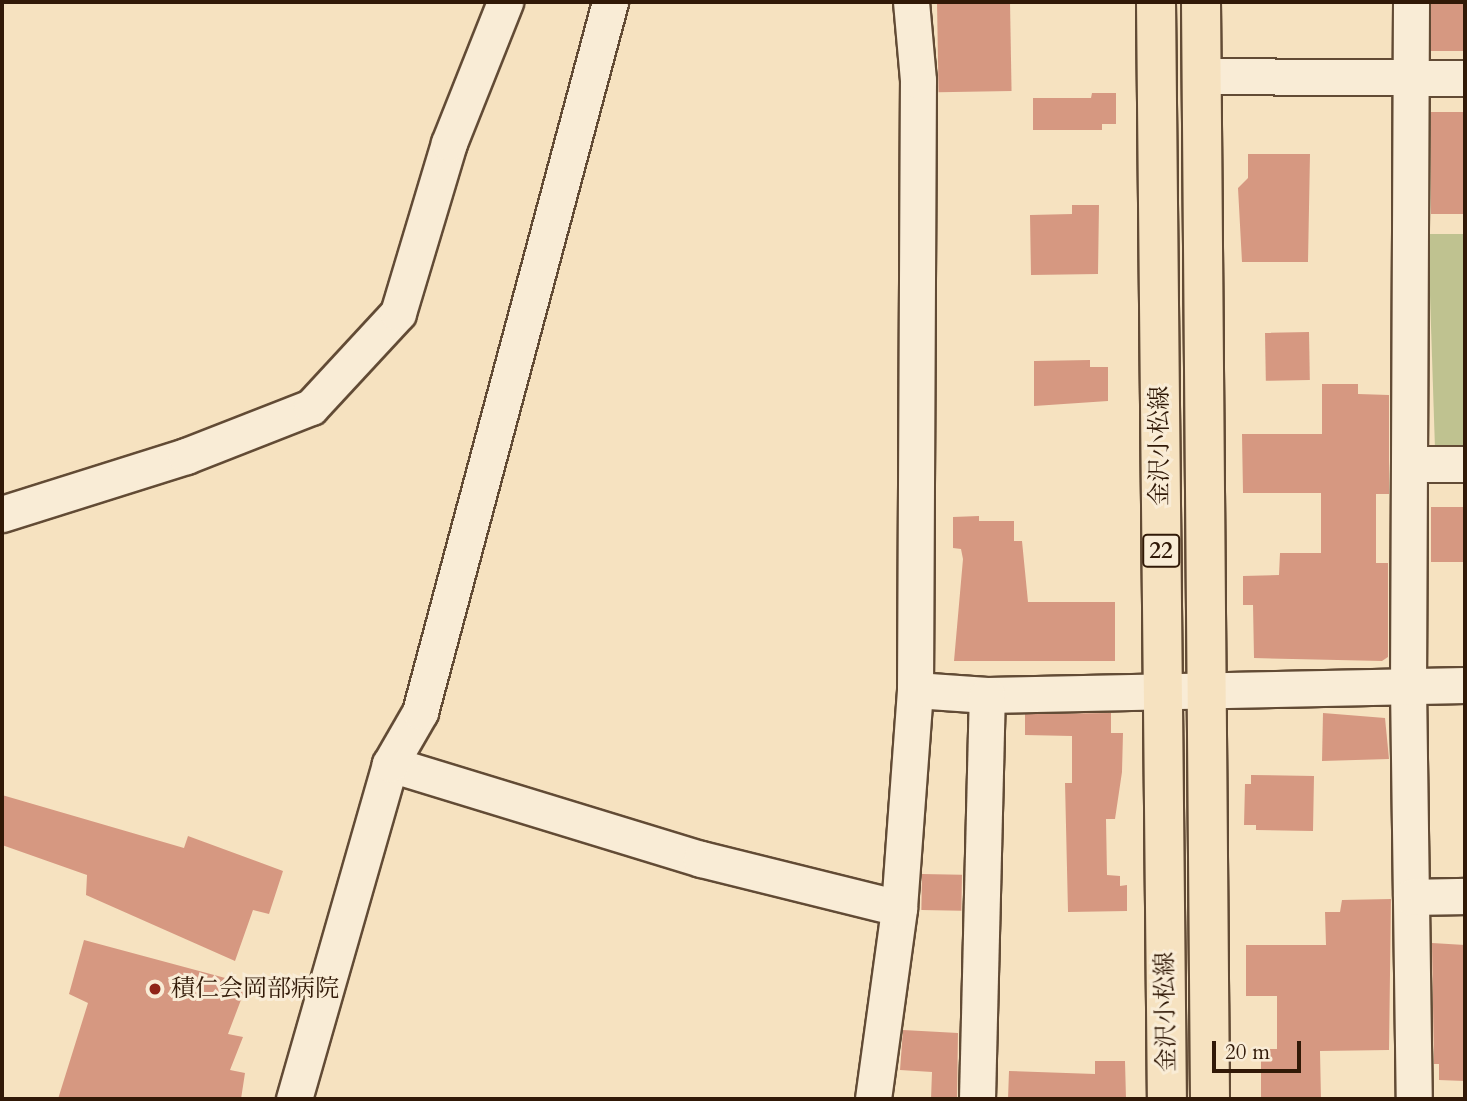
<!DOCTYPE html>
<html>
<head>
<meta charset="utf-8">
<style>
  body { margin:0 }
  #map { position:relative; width:1467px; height:1101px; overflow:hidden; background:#f6e2c0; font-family:Cardo,"Noto Serif JP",serif }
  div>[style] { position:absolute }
  .green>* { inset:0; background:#bfc290 }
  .building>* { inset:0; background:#d69881; transform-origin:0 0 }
  .roads { filter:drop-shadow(2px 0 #624b35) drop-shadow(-2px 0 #624b35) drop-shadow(0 2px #624b35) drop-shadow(0 -2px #624b35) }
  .minor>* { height:35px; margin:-17.5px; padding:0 17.5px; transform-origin:17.5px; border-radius:17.5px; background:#f9ecd6 }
  .major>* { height:38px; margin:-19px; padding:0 19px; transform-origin:19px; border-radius:19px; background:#f6e2c0 }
  .dots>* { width:19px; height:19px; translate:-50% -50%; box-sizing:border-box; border:4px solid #f9ecd6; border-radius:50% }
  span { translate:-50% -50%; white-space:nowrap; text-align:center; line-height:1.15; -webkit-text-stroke:6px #f9ecd6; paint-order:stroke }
  .shield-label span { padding:2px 5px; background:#f9ecd6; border:2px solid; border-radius:5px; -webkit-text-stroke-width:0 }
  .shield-label { font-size:23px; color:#311907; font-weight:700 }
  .street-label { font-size:24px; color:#311907 }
  .poi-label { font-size:24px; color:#311907 }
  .left { translate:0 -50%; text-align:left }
  .frame { position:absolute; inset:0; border:4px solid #311907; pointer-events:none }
  .scale { position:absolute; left:1212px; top:1041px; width:89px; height:32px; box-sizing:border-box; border:4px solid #311907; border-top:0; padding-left:9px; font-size:21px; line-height:24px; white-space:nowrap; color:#311907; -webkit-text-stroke:5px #f9ecd6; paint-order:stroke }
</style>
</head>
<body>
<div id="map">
  <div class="green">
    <i style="clip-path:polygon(1428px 234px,1465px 234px,1465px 447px,1435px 449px)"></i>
  </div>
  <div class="building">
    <i style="left:1010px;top:2px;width:89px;height:73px;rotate:89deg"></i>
    <i style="left:1431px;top:2px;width:34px;height:49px"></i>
    <i style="clip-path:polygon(1092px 93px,1116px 93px,1116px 124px,1102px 124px,1102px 130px,1033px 130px,1033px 98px,1091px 98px)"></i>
    <i style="left:1465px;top:112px;width:102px;height:34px;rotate:90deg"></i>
    <i style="clip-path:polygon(1248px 154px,1310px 154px,1308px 262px,1242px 262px,1238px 188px,1248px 178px)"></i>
    <i style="clip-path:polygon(1072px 205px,1099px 205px,1098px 274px,1031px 275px,1030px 215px,1072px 214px)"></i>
    <i style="left:1309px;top:332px;width:48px;height:44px;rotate:89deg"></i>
    <i style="clip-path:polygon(1090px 360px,1090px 367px,1108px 367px,1108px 401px,1034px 406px,1034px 361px)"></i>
    <i style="clip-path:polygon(1322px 384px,1358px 384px,1358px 394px,1389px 395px,1389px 494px,1376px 494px,1376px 563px,1388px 563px,1388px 657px,1382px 661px,1254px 658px,1253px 605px,1243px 605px,1243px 576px,1279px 575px,1280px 553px,1321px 553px,1321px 493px,1243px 493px,1242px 434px,1322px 434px)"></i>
    <i style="left:1431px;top:507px;width:34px;height:55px"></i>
    <i style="clip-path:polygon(979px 516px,979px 521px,1014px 521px,1014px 541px,1022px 541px,1028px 602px,1115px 602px,1115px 661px,954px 661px,963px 559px,961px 549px,953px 548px,953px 517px)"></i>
    <i style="clip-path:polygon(1111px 713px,1111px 733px,1123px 733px,1122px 772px,1115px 819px,1106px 819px,1107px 875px,1120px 876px,1120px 886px,1127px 885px,1127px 911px,1068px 912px,1065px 783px,1072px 783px,1072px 736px,1025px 735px,1025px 714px)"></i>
    <i style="clip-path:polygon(1323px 713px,1385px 718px,1389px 759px,1322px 761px)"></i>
    <i style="clip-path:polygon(1251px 775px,1314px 776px,1313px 831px,1256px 830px,1256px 825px,1244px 825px,1245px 784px,1251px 784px)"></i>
    <i style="clip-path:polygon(2px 795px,184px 848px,188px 836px,283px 871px,269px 914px,253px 910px,235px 961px,86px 895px,87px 875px,2px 845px)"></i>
    <i style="left:922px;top:874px;width:40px;height:36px;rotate:1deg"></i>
    <i style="clip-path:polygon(1391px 899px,1389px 1050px,1320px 1051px,1321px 1099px,1261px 1099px,1261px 1049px,1277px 1049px,1277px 996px,1246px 996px,1246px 945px,1326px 945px,1325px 912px,1340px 912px,1342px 900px)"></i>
    <i style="clip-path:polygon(84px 940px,229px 979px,226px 986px,244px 992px,228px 1034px,243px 1037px,230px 1070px,245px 1073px,241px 1099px,58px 1099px,88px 1003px,69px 994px)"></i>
    <i style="clip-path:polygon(1432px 943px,1465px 945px,1465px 1081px,1439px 1080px,1439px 1064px,1434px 1064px)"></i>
    <i style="clip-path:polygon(903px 1030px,958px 1033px,957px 1099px,931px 1099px,932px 1072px,900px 1070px)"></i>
    <i style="clip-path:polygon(1095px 1061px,1125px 1061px,1126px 1099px,1008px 1099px,1009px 1071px,1095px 1074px)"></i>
  </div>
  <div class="roads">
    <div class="minor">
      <i style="left:1411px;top:2px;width:684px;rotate:90.25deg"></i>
      <i style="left:1408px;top:686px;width:413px;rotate:89.2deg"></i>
      <i style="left:1202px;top:76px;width:263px;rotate:0.4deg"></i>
      <i style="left:1409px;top:464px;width:56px"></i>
      <i style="left:2px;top:514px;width:193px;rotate:-17.5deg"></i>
      <i style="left:186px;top:456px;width:134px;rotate:-21.4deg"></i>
      <i style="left:311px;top:407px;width:128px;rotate:-47.2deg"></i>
      <i style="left:398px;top:313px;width:177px;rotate:-73.3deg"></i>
      <i style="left:449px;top:143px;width:152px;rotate:-68.3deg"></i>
      <i style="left:915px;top:690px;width:72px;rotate:4deg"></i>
      <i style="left:987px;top:695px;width:478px;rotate:-1.2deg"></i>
      <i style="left:390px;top:764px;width:325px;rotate:17deg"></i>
      <i style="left:701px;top:859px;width:204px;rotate:13.9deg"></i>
      <i style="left:1411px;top:897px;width:54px;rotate:-1.1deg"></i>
      <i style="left:294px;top:1099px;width:348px;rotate:-74deg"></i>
      <i style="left:390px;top:764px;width:60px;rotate:-60deg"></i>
      <i style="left:420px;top:712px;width:735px;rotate:-75.02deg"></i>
      <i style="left:873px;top:1099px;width:193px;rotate:-82.2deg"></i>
      <i style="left:899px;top:908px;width:219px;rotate:-85.8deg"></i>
      <i style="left:915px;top:690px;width:610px;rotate:-89.72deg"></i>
      <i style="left:918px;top:80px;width:78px;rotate:-95.1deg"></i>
      <i style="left:977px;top:1099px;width:404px;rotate:-88.6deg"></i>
    </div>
    <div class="major">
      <i style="left:1156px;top:2px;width:1097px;rotate:89.43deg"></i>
      <i style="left:1201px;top:2px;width:1097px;rotate:89.53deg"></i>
    </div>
  </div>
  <div class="dots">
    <i style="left:155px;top:989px;background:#8f2418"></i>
  </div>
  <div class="shield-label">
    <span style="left:1161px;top:551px">22</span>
  </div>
  <div class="street-label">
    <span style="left:1160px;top:446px;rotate:-90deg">金沢小松線</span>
    <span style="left:1166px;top:1012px;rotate:-91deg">金沢小松線</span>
  </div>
  <div class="poi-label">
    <span class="left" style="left:171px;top:989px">積仁会岡部病院</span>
  </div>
  <div class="frame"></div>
  <div class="scale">20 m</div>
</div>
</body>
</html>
